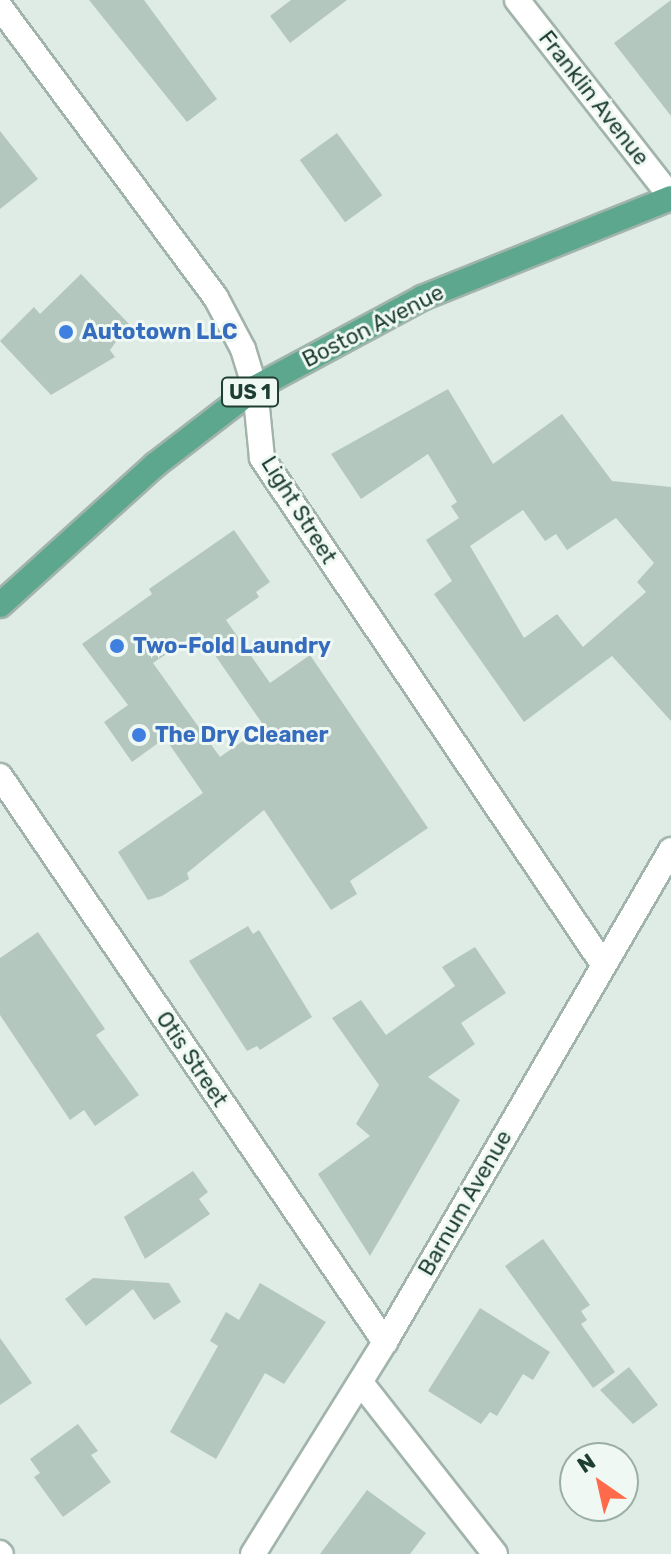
<!DOCTYPE html>
<html>
<head>
<meta charset="utf-8">
<style>
  body { margin:0 }
  #map { position:relative; width:671px; height:1554px; overflow:hidden; background:#dfece5; font-family:Rubik,sans-serif }
  div>[style] { position:absolute }
  .building>* { inset:0; background:#b4c7be; transform-origin:0 0 }
  .roads { filter:drop-shadow(2px 0 #a1b4ac) drop-shadow(-2px 0 #a1b4ac) drop-shadow(0 2px #a1b4ac) drop-shadow(0 -2px #a1b4ac) }
  .street>* { height:24px; margin:-12px; padding:0 12px; transform-origin:12px; border-radius:12px; background:#fff }
  .secondary>* { height:24px; margin:-12px; padding:0 12px; transform-origin:12px; border-radius:12px; background:#fff }
  .primary>* { height:24px; margin:-12px; padding:0 12px; transform-origin:12px; border-radius:12px; background:#5ea78f }
  .dots>* { width:22px; height:22px; translate:-50% -50%; box-sizing:border-box; border:4px solid #eff8f3; border-radius:50% }
  span { translate:-50% -50%; white-space:nowrap; text-align:center; line-height:1.15; -webkit-text-stroke:6px #eff8f3; paint-order:stroke }
  .shield-label span { padding:2px 6px; background:#eff8f3; border:2px solid; border-radius:6px; -webkit-text-stroke-width:0 }
  .shield-label { font-size:20px; color:#1e3e33; font-weight:700 }
  .street-label { font-size:22px; color:#1e3e33 }
  .shop-label { font-size:22px; color:#366cbe; font-weight:700 }
  .left { translate:0 -50%; text-align:left }
  .north { position:absolute; left:559px; top:1442px; width:80px; height:80px; box-sizing:border-box; background:#eff8f3; border:2px solid #9baea6; border-radius:50%; rotate:326deg; font-size:22px; font-weight:700; line-height:32px; text-align:center; color:#1e3e33 }
  .north::after { content:''; display:block; margin:auto; width:28px; height:36px; background:#ff6a4a; clip-path:polygon(50% 0,100% 100%,50% 72%,0 100%) }
</style>
</head>
<body>
<div id="map">
  <div class="building">
    <i style="clip-path:polygon(89px 0,144px 0,217px 99px,187px 122px)"></i>
    <i style="clip-path:polygon(291px 0,347px 0,290px 43px,270px 16px)"></i>
    <i style="clip-path:polygon(671px 0,671px 116px,614px 43px)"></i>
    <i style="clip-path:polygon(0 131px,38px 179px,0 209px)"></i>
    <i style="left:337px;top:133px;width:77px;height:46px;rotate:54deg"></i>
    <i style="clip-path:polygon(81px 274px,129px 324px,110px 350px,115px 357px,51px 395px,0 341px,34px 307px,40px 314px)"></i>
    <i style="clip-path:polygon(evenodd,448px 389px,493px 464px,562px 414px,612px 481px,671px 487px,671px 721px,612px 656px,524px 722px,434px 594px,452px 581px,426px 540px,459px 518px,451px 506px,457px 502px,428px 454px,361px 499px,331px 454px,448px 389px,523px 510px,545px 541px,556px 534px,567px 550px,616px 518px,654px 563px,637px 582px,646px 592px,583px 647px,557px 614px,524px 638px,470px 546px,523px 510px)"></i>
    <i style="clip-path:polygon(evenodd,234px 530px,270px 582px,256px 592px,259px 597px,226px 620px,270px 683px,310px 655px,428px 828px,350px 881px,357px 894px,331px 910px,264px 810px,187px 873px,189px 879px,162px 896px,148px 900px,118px 852px,203px 793px,165px 738px,132px 762px,104px 722px,128px 705px,82px 644px,152px 594px,149px 589px,234px 530px,199px 632px,264px 726px,220px 757px,153px 663px,199px 632px)"></i>
    <i style="clip-path:polygon(248px 926px,253px 934px,259px 930px,312px 1017px,260px 1050px,257px 1046px,247px 1051px,189px 961px)"></i>
    <i style="clip-path:polygon(38px 932px,105px 1029px,96px 1035px,139px 1095px,95px 1126px,84px 1110px,70px 1120px,0 1015px,0 958px)"></i>
    <i style="clip-path:polygon(475px 947px,506px 993px,461px 1023px,475px 1044px,428px 1077px,460px 1100px,370px 1256px,318px 1174px,370px 1136px,356px 1124px,379px 1085px,332px 1018px,361px 1000px,386px 1035px,455px 986px,442px 967px)"></i>
    <i style="clip-path:polygon(193px 1171px,208px 1192px,199px 1199px,210px 1214px,145px 1259px,124px 1217px)"></i>
    <i style="clip-path:polygon(543px 1239px,590px 1305px,581px 1311px,587px 1320px,581px 1324px,615px 1372px,593px 1388px,505px 1266px)"></i>
    <i style="clip-path:polygon(93px 1278px,169px 1283px,181px 1302px,154px 1320px,133px 1289px,86px 1326px,65px 1299px)"></i>
    <i style="clip-path:polygon(260px 1283px,326px 1322px,284px 1384px,265px 1373px,216px 1459px,170px 1432px,218px 1346px,210px 1341px,226px 1312px,239px 1320px)"></i>
    <i style="clip-path:polygon(480px 1308px,550px 1352px,533px 1380px,523px 1374px,497px 1416px,490px 1412px,481px 1424px,428px 1391px)"></i>
    <i style="clip-path:polygon(0 1338px,32px 1383px,0 1405px)"></i>
    <i style="clip-path:polygon(629px 1367px,658px 1405px,633px 1424px,600px 1390px)"></i>
    <i style="clip-path:polygon(78px 1424px,98px 1451px,91px 1455px,111px 1482px,63px 1517px,34px 1477px,40px 1473px,30px 1459px)"></i>
    <i style="clip-path:polygon(367px 1490px,426px 1533px,410px 1554px,320px 1554px)"></i>
  </div>
  <div class="roads">
    <div class="street">
      <i style="left:517px;top:0;width:250px;rotate:52deg"></i>
      <i style="left:0;top:7px;width:362px;rotate:53.4deg"></i>
      <i style="left:216px;top:298px;width:58px;rotate:62.1deg"></i>
      <i style="left:243px;top:349px;width:41px;rotate:72.9deg"></i>
      <i style="left:255px;top:388px;width:70px;rotate:84.3deg"></i>
      <i style="left:262px;top:458px;width:610px;rotate:56.02deg"></i>
      <i style="left:0;top:776px;width:685px;rotate:55.78deg"></i>
      <i style="left:361px;top:1383px;width:217px;rotate:51.9deg"></i>
      <i style="left:0;top:1553px;width:1px;rotate:45deg"></i>
    </div>
    <div class="secondary">
      <i style="left:253px;top:1554px;width:250px;rotate:-58.1deg"></i>
      <i style="left:385px;top:1342px;width:569px;rotate:-59.83deg"></i>
    </div>
    <div class="primary">
      <i style="left:0;top:605px;width:209px;rotate:-42.1deg"></i>
      <i style="left:155px;top:465px;width:126px;rotate:-37.6deg"></i>
      <i style="left:255px;top:388px;width:190px;rotate:-28.3deg"></i>
      <i style="left:422px;top:298px;width:268px;rotate:-21.9deg"></i>
    </div>
  </div>
  <div class="dots">
    <i style="left:66px;top:332px;background:#3f7fe0"></i>
    <i style="left:117px;top:646px;background:#3f7fe0"></i>
    <i style="left:139px;top:735px;background:#3f7fe0"></i>
  </div>
  <div class="shield-label">
    <span style="left:250px;top:392px">US 1</span>
  </div>
  <div class="street-label">
    <span style="left:594px;top:98px;rotate:52deg">Franklin Avenue</span>
    <span style="left:373px;top:326px;rotate:-27deg">Boston Avenue</span>
    <span style="left:299px;top:510px;rotate:58deg">Light Street</span>
    <span style="left:192px;top:1059px;rotate:56deg">Otis Street</span>
    <span style="left:465px;top:1203px;rotate:-60deg">Barnum Avenue</span>
  </div>
  <div class="shop-label">
    <span class="left" style="left:82px;top:332px">Autotown LLC</span>
    <span class="left" style="left:133px;top:646px">Two-Fold Laundry</span>
    <span class="left" style="left:155px;top:735px">The Dry Cleaner</span>
  </div>
  <div class="north">N</div>
</div>
</body>
</html>
